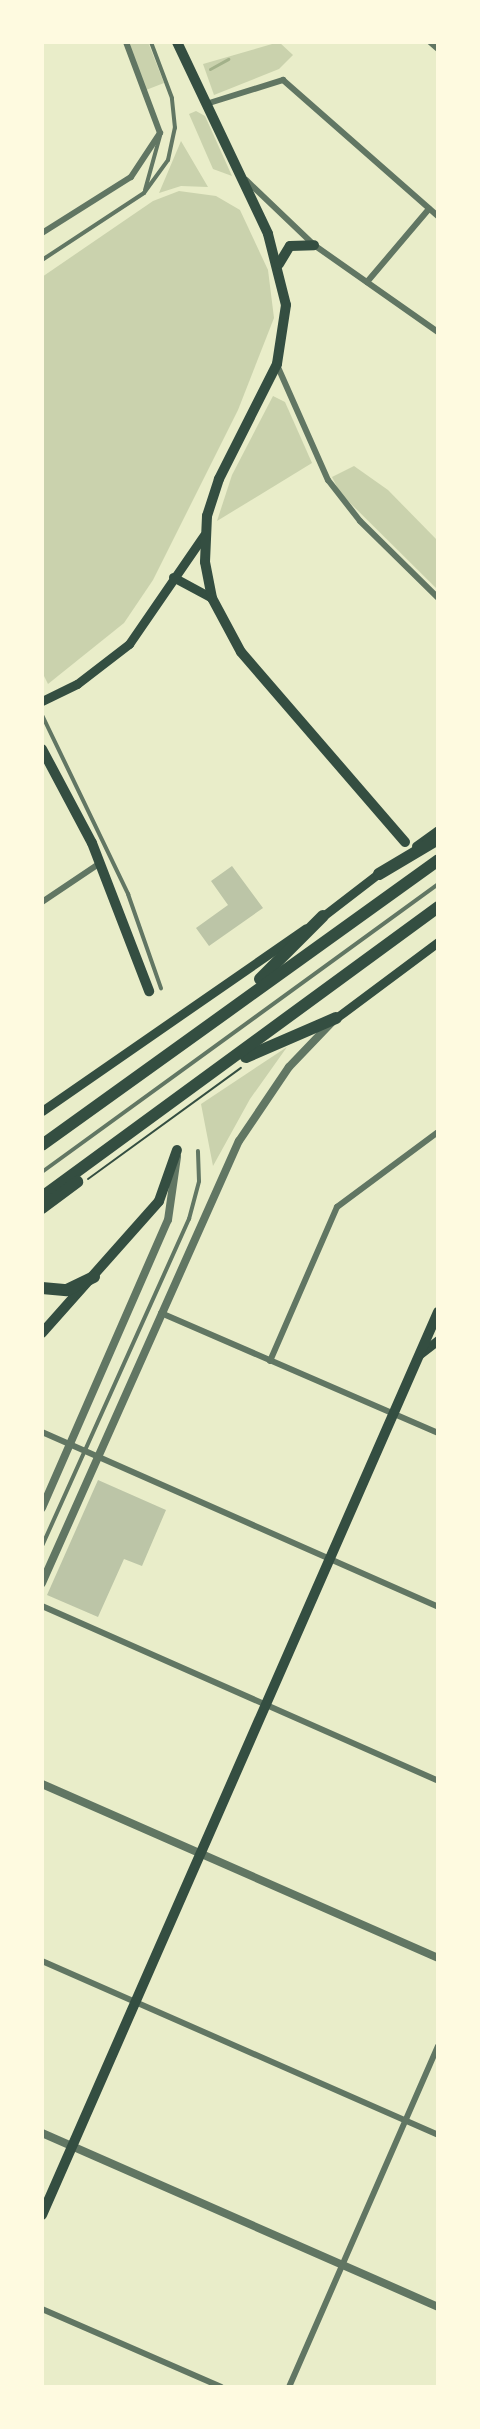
<!DOCTYPE html>
<html>
<head>
<meta charset="utf-8">
<style>
  body { margin:0 }
  #map { position:relative; width:480px; height:2429px; overflow:hidden; background:#e9edc9; font-family:Mulish,sans-serif }
  div>[style] { position:absolute }
  .green>* { inset:0; background:#cad2ad }
  .stream>* { height:3px; margin:-1.5px; padding:0 1.5px; transform-origin:1.5px; border-radius:1.5px; background:#a3b18a }
  .building>* { inset:0; background:#bcc5a7 }
  .path>* { height:2px; margin:-1px; padding:0 1px; transform-origin:1px; border-radius:1px; background:#344e41 }
  .service>* { height:4px; margin:-2px; padding:0 2px; transform-origin:2px; border-radius:2px; background:#617663 }
  .minor>* { height:6px; margin:-3px; padding:0 3px; transform-origin:3px; border-radius:3px; background:#617663 }
  .tertiary>* { height:8px; margin:-4px; padding:0 4px; transform-origin:4px; border-radius:4px; background:#617663 }
  .secondary>* { height:9px; margin:-4.5px; padding:0 4.5px; transform-origin:4.5px; border-radius:4.5px; background:#344e41 }
  .primary>* { height:10px; margin:-5px; padding:0 5px; transform-origin:5px; border-radius:5px; background:#344e41 }
  .trunk>* { height:12px; margin:-6px; padding:0 6px; transform-origin:6px; border-radius:6px; background:#344e41 }
  span { translate:-50% -50%; white-space:nowrap; text-align:center; line-height:1.15; -webkit-text-stroke:4.5px #fefae0; paint-order:stroke }
  .frame { position:absolute; inset:0; border:44px solid #fefae0; pointer-events:none }
</style>
</head>
<body>
<div id="map">
  <div class="green">
    <i style="clip-path:polygon(127px 42px,148px 42px,164px 83px,146px 90px)"></i>
    <i style="clip-path:polygon(279px 42px,293px 55px,279px 69px,214px 95px,203px 64px)"></i>
    <i style="clip-path:polygon(196px 111px,205px 116px,232px 176px,213px 169px,189px 114px)"></i>
    <i style="clip-path:polygon(181px 141px,208px 187px,181px 186px,159px 193px)"></i>
    <i style="clip-path:polygon(179px 191px,216px 196px,240px 210px,268px 270px,274px 318px,238px 410px,153px 580px,124px 623px,48px 684px,42px 672px,42px 277px,153px 201px)"></i>
    <i style="clip-path:polygon(273px 396px,285px 402px,312px 463px,217px 521px,232px 475px)"></i>
    <i style="clip-path:polygon(354px 466px,388px 490px,438px 541px,438px 590px,340px 493px,332px 477px)"></i>
    <i style="clip-path:polygon(287px 1047px,250px 1099px,213px 1166px,201px 1104px)"></i>
  </div>
  <div class="stream">
    <i style="left:210px;top:69px;width:21px;rotate:-29deg"></i>
  </div>
  <div class="building">
    <i style="clip-path:polygon(232px 866px,263px 908px,209px 946px,196px 928px,228px 905px,211px 881px)"></i>
    <i style="clip-path:polygon(98px 1480px,166px 1510px,142px 1566px,124px 1559px,98px 1617px,47px 1595px)"></i>
  </div>
  <div class="path">
    <i style="left:88px;top:1179px;width:189px;rotate:-36deg"></i>
  </div>
  <div class="service">
    <i style="left:145px;top:190px;width:56px;rotate:-74.5deg"></i>
    <i style="left:42px;top:260px;width:122px;rotate:-33.3deg"></i>
    <i style="left:144px;top:193px;width:41px;rotate:-54deg"></i>
    <i style="left:168px;top:160px;width:33px;rotate:-78deg"></i>
    <i style="left:175px;top:128px;width:30px;rotate:-96deg"></i>
    <i style="left:172px;top:98px;width:60px;rotate:-110.6deg"></i>
    <i style="left:42px;top:715px;width:199px;rotate:64.3deg"></i>
    <i style="left:128px;top:894px;width:100px;rotate:70.7deg"></i>
    <i style="left:42px;top:1172px;width:490px;rotate:-36deg"></i>
    <i style="left:42px;top:1546px;width:359px;rotate:-65.8deg"></i>
    <i style="left:189px;top:1219px;width:39px;rotate:-75deg"></i>
    <i style="left:199px;top:1181px;width:30px;rotate:-92deg"></i>
  </div>
  <div class="minor">
    <i style="left:430px;top:42px;width:11px;rotate:41deg"></i>
    <i style="left:206px;top:104px;width:81px;rotate:-17.3deg"></i>
    <i style="left:283px;top:80px;width:206px;rotate:41.3deg"></i>
    <i style="left:246px;top:180px;width:94px;rotate:43.7deg"></i>
    <i style="left:314px;top:245px;width:151px;rotate:35.1deg"></i>
    <i style="left:42px;top:233px;width:105px;rotate:-32.2deg"></i>
    <i style="left:131px;top:177px;width:53px;rotate:-56.6deg"></i>
    <i style="left:160px;top:133px;width:97px;rotate:-110.5deg"></i>
    <i style="left:367px;top:282px;width:96px;rotate:-49.7deg"></i>
    <i style="left:277px;top:365px;width:126px;rotate:66.1deg"></i>
    <i style="left:328px;top:480px;width:52px;rotate:52deg"></i>
    <i style="left:360px;top:521px;width:110px;rotate:44.6deg"></i>
    <i style="left:42px;top:902px;width:70px;rotate:-33.9deg"></i>
    <i style="left:161px;top:1313px;width:302px;rotate:23.4deg"></i>
    <i style="left:270px;top:1361px;width:168px;rotate:-66.5deg"></i>
    <i style="left:337px;top:1207px;width:126px;rotate:-36.6deg"></i>
    <i style="left:42px;top:1432px;width:433px;rotate:23.8deg"></i>
    <i style="left:42px;top:1606px;width:433px;rotate:23.8deg"></i>
    <i style="left:42px;top:1961px;width:433px;rotate:23.7deg"></i>
    <i style="left:42px;top:2309px;width:195px;rotate:23.5deg"></i>
    <i style="left:289px;top:2387px;width:372px;rotate:-66.4deg"></i>
  </div>
  <div class="tertiary">
    <i style="left:42px;top:1508px;width:314px;rotate:-66.4deg"></i>
    <i style="left:168px;top:1220px;width:64px;rotate:-81.9deg"></i>
    <i style="left:42px;top:1583px;width:484px;rotate:-66deg"></i>
    <i style="left:239px;top:1141px;width:89px;rotate:-56deg"></i>
    <i style="left:289px;top:1067px;width:62px;rotate:-46.3deg"></i>
    <i style="left:42px;top:1784px;width:433px;rotate:23.7deg"></i>
    <i style="left:42px;top:2133px;width:433px;rotate:23.7deg"></i>
  </div>
  <div class="secondary">
    <i style="left:173px;top:577px;width:44px;rotate:28.3deg"></i>
    <i style="left:42px;top:701px;width:39px;rotate:-26deg"></i>
    <i style="left:77px;top:684px;width:66px;rotate:-37.6deg"></i>
    <i style="left:129px;top:644px;width:132px;rotate:-55.5deg"></i>
    <i style="left:416px;top:846px;width:27px;rotate:-36deg"></i>
    <i style="left:318px;top:920px;width:82px;rotate:-37.6deg"></i>
    <i style="left:336px;top:1018px;width:127px;rotate:-36.7deg"></i>
    <i style="left:42px;top:1111px;width:321px;rotate:-34.7deg"></i>
    <i style="left:420px;top:1354px;width:23px;rotate:-38deg"></i>
  </div>
  <div class="primary">
    <i style="left:177px;top:42px;width:212px;rotate:64.6deg"></i>
    <i style="left:268px;top:234px;width:73px;rotate:75.8deg"></i>
    <i style="left:286px;top:305px;width:60px;rotate:98.7deg"></i>
    <i style="left:277px;top:364px;width:129px;rotate:116.8deg"></i>
    <i style="left:219px;top:479px;width:39px;rotate:108deg"></i>
    <i style="left:207px;top:516px;width:46px;rotate:92.5deg"></i>
    <i style="left:205px;top:562px;width:37px;rotate:79deg"></i>
    <i style="left:212px;top:598px;width:61px;rotate:61.8deg"></i>
    <i style="left:241px;top:652px;width:251px;rotate:49.2deg"></i>
    <i style="left:279px;top:264px;width:21px;rotate:-59deg"></i>
    <i style="left:290px;top:246px;width:24px;rotate:-2deg"></i>
    <i style="left:42px;top:749px;width:106px;rotate:62deg"></i>
    <i style="left:92px;top:843px;width:159px;rotate:68.9deg"></i>
    <i style="left:42px;top:1333px;width:176px;rotate:-48.4deg"></i>
    <i style="left:159px;top:1201px;width:54px;rotate:-70.6deg"></i>
    <i style="left:42px;top:2215px;width:986px;rotate:-66.32deg"></i>
  </div>
  <div class="trunk">
    <i style="left:379px;top:874px;width:69px;rotate:-30.7deg"></i>
    <i style="left:260px;top:979px;width:89px;rotate:-45deg"></i>
    <i style="left:246px;top:1057px;width:98px;rotate:-23.4deg"></i>
    <i style="left:42px;top:1145px;width:488px;rotate:-35.7deg"></i>
    <i style="left:42px;top:1197px;width:491px;rotate:-36.2deg"></i>
    <i style="left:42px;top:1208px;width:44px;rotate:-36.6deg"></i>
    <i style="left:42px;top:1288px;width:25px;rotate:5deg"></i>
    <i style="left:67px;top:1290px;width:30px;rotate:-26deg"></i>
  </div>
  <div class="frame"></div>
</div>
</body>
</html>
